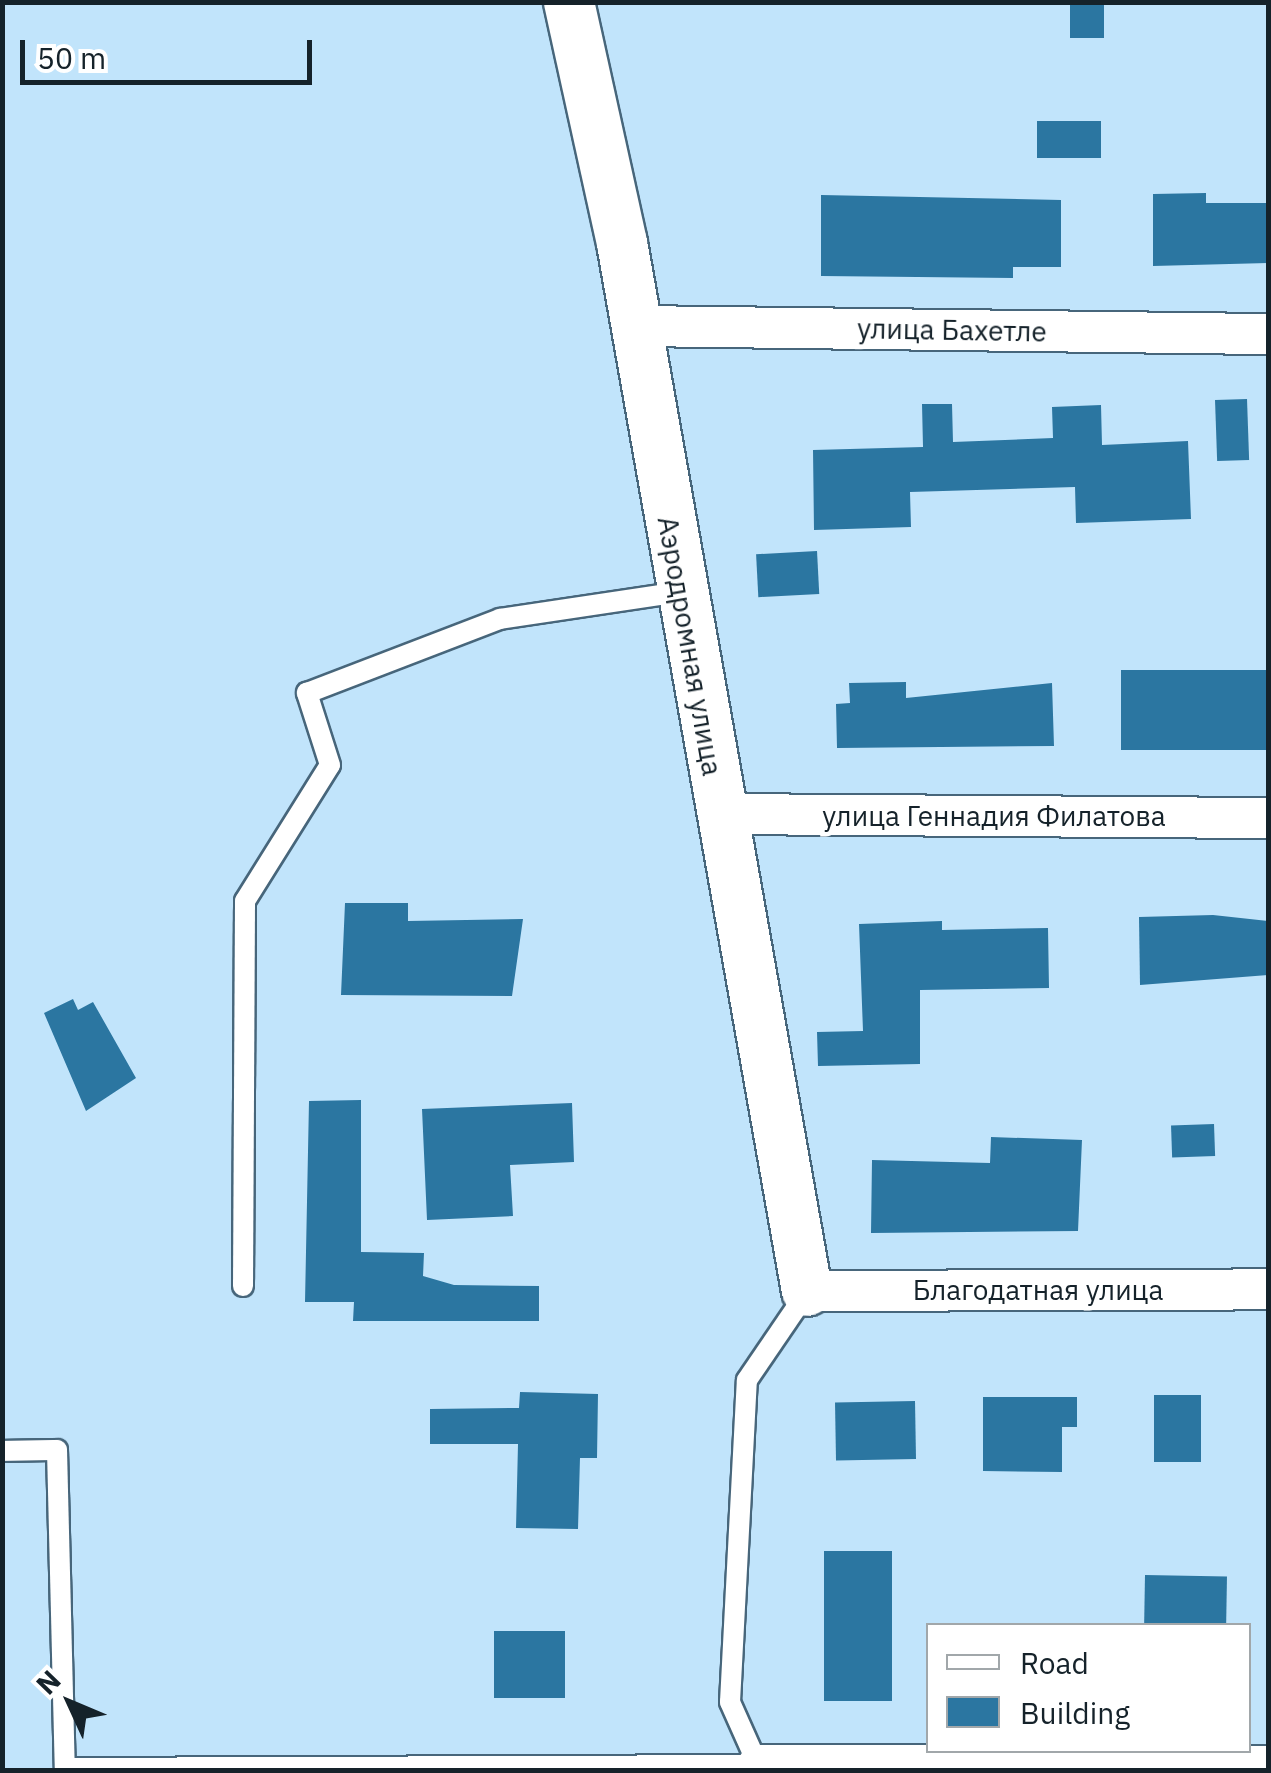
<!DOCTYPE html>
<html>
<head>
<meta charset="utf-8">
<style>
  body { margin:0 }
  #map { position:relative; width:1271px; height:1773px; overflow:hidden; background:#c1e4fb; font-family:"IBM Plex Sans",sans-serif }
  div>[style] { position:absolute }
  .building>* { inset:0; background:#2b76a1; transform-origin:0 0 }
  .roads { filter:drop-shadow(2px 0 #47667b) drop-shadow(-2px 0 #47667b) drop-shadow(0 2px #47667b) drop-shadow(0 -2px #47667b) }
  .service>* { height:20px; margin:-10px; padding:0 10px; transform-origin:10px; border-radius:10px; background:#fff }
  .minor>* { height:40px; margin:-20px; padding:0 20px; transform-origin:20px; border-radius:20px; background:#fff }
  .tertiary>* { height:50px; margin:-25px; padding:0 25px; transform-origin:25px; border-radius:25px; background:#fff }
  span { translate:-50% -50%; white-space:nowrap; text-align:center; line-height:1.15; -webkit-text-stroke:9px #fff; paint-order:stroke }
  .street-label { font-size:28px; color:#15222a }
  .frame { position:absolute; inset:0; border:5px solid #15222a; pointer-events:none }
  .legend { position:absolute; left:926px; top:1623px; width:325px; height:130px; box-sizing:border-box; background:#fff; border:2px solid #a1a7aa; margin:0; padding:12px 18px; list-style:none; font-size:30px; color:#15222a }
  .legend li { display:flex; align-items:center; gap:20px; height:50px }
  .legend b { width:50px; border:2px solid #a1a7aa }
  .north { position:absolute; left:20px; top:1653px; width:100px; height:100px; -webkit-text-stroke:8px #fff; paint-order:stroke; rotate:314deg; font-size:28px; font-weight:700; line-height:40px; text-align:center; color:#15222a }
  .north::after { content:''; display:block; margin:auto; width:35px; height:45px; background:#15222a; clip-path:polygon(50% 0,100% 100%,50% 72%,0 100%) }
  .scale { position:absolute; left:20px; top:40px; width:292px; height:45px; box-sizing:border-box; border:5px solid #15222a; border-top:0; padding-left:12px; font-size:30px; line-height:35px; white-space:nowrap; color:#15222a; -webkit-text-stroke:8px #fff; paint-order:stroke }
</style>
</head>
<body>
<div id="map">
  <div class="building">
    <i style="left:1070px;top:2px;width:34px;height:36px"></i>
    <i style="left:1037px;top:121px;width:64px;height:37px"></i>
    <i style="clip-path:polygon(1206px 193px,1206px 203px,1268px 203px,1268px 263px,1153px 266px,1153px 194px)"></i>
    <i style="clip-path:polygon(821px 195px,1061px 200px,1061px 267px,1013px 267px,1013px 278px,821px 276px)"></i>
    <i style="left:1247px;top:399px;width:61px;height:32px;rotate:88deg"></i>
    <i style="clip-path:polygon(922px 404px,952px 404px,953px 442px,1053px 438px,1052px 407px,1101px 405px,1102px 445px,1188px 441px,1191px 519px,1076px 523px,1075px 487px,910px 492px,911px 527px,814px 530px,813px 450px,923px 447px)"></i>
    <i style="left:817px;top:551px;width:43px;height:61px;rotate:87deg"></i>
    <i style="left:1268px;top:670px;width:80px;height:147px;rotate:90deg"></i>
    <i style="clip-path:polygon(906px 682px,906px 698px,1052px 683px,1054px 746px,837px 748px,836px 704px,850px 703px,849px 683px)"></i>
    <i style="clip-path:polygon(345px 903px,408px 903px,408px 921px,523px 919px,512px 996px,341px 995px)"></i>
    <i style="clip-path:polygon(1213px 915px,1268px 921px,1268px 975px,1140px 985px,1139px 917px)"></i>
    <i style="clip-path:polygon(942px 921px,942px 930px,1048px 928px,1049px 988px,920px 990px,920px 1064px,818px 1066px,817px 1032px,863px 1031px,859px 924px)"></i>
    <i style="clip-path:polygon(73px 999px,78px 1010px,93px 1002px,136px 1078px,86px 1111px,44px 1013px)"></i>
    <i style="clip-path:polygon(361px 1100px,361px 1252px,424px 1253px,423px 1276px,454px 1285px,539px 1286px,539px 1321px,353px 1321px,354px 1302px,305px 1302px,309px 1101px)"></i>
    <i style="clip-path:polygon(572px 1103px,574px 1162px,510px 1165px,513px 1216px,427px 1220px,422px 1109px)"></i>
    <i style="left:1214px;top:1124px;width:32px;height:43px;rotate:88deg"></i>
    <i style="clip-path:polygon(991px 1137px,1082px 1140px,1078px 1231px,871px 1233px,872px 1160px,990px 1163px)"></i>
    <i style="clip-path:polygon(520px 1392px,598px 1394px,597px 1458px,580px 1458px,578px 1529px,516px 1528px,518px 1444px,430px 1444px,430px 1409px,519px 1408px)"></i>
    <i style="left:1201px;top:1395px;width:67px;height:47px;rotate:90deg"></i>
    <i style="clip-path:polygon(983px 1397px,1077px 1397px,1077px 1427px,1062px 1427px,1062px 1472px,983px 1471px)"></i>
    <i style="left:915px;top:1401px;width:58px;height:80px;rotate:89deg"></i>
    <i style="left:824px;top:1551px;width:68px;height:150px"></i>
    <i style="left:1145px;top:1575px;width:82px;height:51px;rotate:1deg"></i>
    <i style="left:494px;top:1631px;width:71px;height:67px"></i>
  </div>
  <div class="roads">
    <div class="service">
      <i style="left:243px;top:1286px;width:385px;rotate:-89.7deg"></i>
      <i style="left:245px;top:901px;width:160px;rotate:-58deg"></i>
      <i style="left:330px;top:765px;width:76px;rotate:-107.7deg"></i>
      <i style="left:307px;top:693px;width:207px;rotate:-21deg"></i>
      <i style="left:500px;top:619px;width:183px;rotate:-8.5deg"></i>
      <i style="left:2px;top:1451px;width:55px;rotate:-1deg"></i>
      <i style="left:57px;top:1450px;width:318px;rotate:88.6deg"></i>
      <i style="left:65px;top:1768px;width:693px;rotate:-0.25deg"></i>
      <i style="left:758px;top:1765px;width:69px;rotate:-114deg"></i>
      <i style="left:730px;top:1702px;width:322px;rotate:-87deg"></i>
      <i style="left:747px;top:1380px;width:107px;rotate:-55.7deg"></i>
    </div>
    <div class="minor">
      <i style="left:636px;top:326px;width:632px;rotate:0.73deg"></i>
      <i style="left:719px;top:814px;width:549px;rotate:0.42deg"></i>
      <i style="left:807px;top:1291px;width:461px;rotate:-0.2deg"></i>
      <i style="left:758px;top:1765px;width:510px;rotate:0.11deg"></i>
    </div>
    <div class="tertiary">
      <i style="left:569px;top:2px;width:247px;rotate:77.6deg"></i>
      <i style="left:622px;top:243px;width:1064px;rotate:79.99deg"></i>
    </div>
  </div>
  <div class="street-label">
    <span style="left:952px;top:330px;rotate:1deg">улица Бахетле</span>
    <span style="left:690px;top:646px;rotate:80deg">Аэродромная улица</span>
    <span style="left:994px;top:816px">улица Геннадия Филатова</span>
    <span style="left:1038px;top:1290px">Благодатная улица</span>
  </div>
  <div class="frame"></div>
  <ul class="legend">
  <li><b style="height:12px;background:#fff"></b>Road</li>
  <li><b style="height:28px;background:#2b76a1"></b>Building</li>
  </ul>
  <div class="north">N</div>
  <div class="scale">50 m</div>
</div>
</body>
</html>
